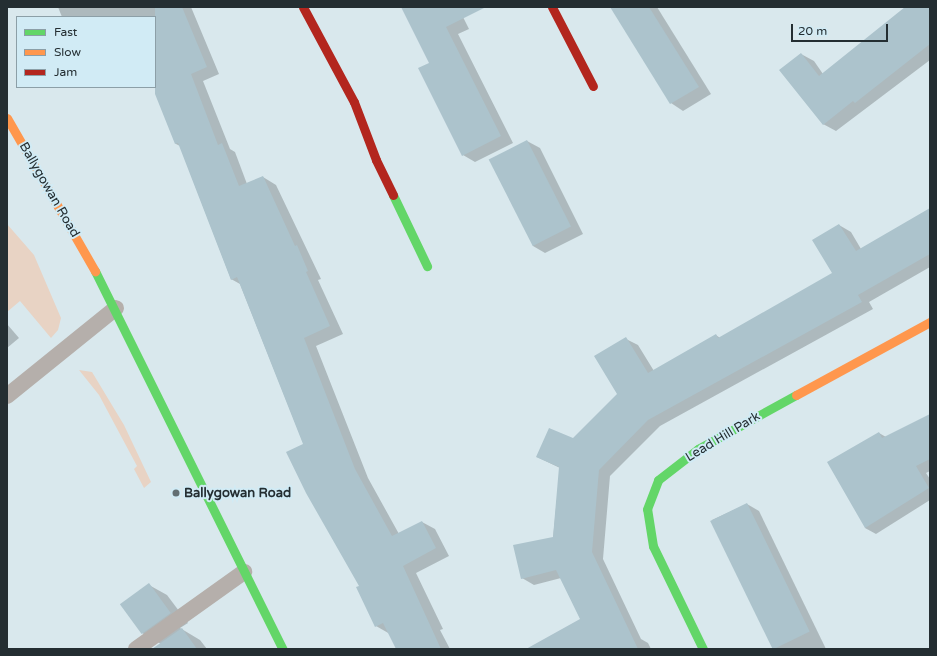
<!DOCTYPE html>
<html>
<head>
<meta charset="utf-8">
<style>
  body { margin:0 }
  #map { position:relative; width:937px; height:656px; overflow:hidden; background:#d9e8ed; font-family:"Varela Round",sans-serif }
  div>[style] { position:absolute }
  .green>* { inset:0; background:#e8d3c4 }
  .shadow>* { inset:0; background:#0003 }
  .building>* { inset:0; background:#acc3cc; transform-origin:0 0 }
  .lane>* { height:16px; margin:-8px; padding:0 8px; transform-origin:8px; border-radius:8px; background:#b5afab }
  .fast>* { height:9px; margin:-4.5px; padding:0 4.5px; transform-origin:4.5px; border-radius:4.5px; background:#63d668 }
  .slow>* { height:9px; margin:-4.5px; padding:0 4.5px; transform-origin:4.5px; border-radius:4.5px; background:#ff974d }
  .jam>* { height:9px; margin:-4.5px; padding:0 4.5px; transform-origin:4.5px; border-radius:4.5px; background:#b3261e }
  .dots>* { width:11px; height:11px; translate:-50% -50%; box-sizing:border-box; border:2px solid #d1ebf5; border-radius:50% }
  span { translate:-50% -50%; white-space:nowrap; text-align:center; line-height:1.15; -webkit-text-stroke:4px #d1ebf5; paint-order:stroke }
  .street-label { font-size:13px; color:#242e32 }
  .poi-label { font-size:13px; color:#242e32; font-weight:700 }
  .left { translate:0 -50%; text-align:left }
  .frame { position:absolute; inset:0; border:8px solid #242e32; pointer-events:none }
  .legend { position:absolute; left:16px; top:16px; width:140px; height:72px; box-sizing:border-box; background:#d1ebf5; border:1px solid #8c9fa7; margin:0; padding:5px 7px; list-style:none; font-size:12px; color:#242e32 }
  .legend li { display:flex; align-items:center; gap:8px; height:20px }
  .legend b { width:20px; border:1px solid #8c9fa7 }
  .scale { position:absolute; left:791px; top:24px; width:97px; height:18px; box-sizing:border-box; border:2px solid #242e32; border-top:0; padding-left:5px; font-size:12px; line-height:14px; white-space:nowrap; color:#242e32; -webkit-text-stroke:3px #d1ebf5; paint-order:stroke }
</style>
</head>
<body>
<div id="map">
  <div class="green">
    <i style="clip-path:polygon(7px 224px,34px 255px,61px 318px,58px 330px,51px 338px,20px 301px,7px 312px)"></i>
    <i style="clip-path:polygon(79px 370px,92px 372px,124px 425px,151px 482px,144px 488px,134px 469px,137px 466px,99px 395px)"></i>
  </div>
  <div class="shadow">
    <i style="clip-path:polygon(58px 7px,191px 7px,219px 74px,203px 81px,230px 149px,235px 152px,247px 184px,263px 177px,276px 185px,321px 279px,318px 280px,343px 334px,316px 346px,368px 478px,399px 534px,422px 522px,435px 529px,449px 556px,416px 573px,443px 629px,440px 630px,450px 649px,397px 649px,390px 634px,376px 626px,240px 284px,231px 279px,180px 146px,176px 144px,155px 91px,159px 89px,155px 80px,155px 17px,62px 17px)"></i>
    <i style="clip-path:polygon(402px 7px,458px 7px,469px 29px,458px 34px,513px 143px,475px 162px,463px 155px,430px 63px)"></i>
    <i style="clip-path:polygon(611px 7px,657px 7px,711px 94px,683px 111px,671px 103px)"></i>
    <i style="clip-path:polygon(908px 7px,930px 7px,930px 60px,836px 131px,823px 124px,801px 54px,814px 61px,823px 74px)"></i>
    <i style="clip-path:polygon(527px 141px,540px 148px,583px 234px,545px 253px,533px 246px)"></i>
    <i style="clip-path:polygon(930px 209px,930px 267px,869px 302px,873px 309px,660px 426px,610px 476px,603px 559px,641px 639px,648px 643px,651px 649px,541px 649px,581px 620px,561px 578px,534px 585px,522px 578px,553px 538px,560px 468px,537px 457px,573px 440px,618px 395px,626px 339px,638px 345px,654px 371px,716px 335px,720px 338px,834px 274px,839px 225px,851px 232px,861px 249px)"></i>
    <i style="clip-path:polygon(7px 324px,19px 338px,7px 348px)"></i>
    <i style="clip-path:polygon(930px 415px,930px 471px,926px 473px,930px 479px,930px 500px,876px 534px,865px 528px,879px 433px,886px 437px)"></i>
    <i style="clip-path:polygon(747px 504px,759px 511px,826px 649px,774px 649px,712px 520px)"></i>
    <i style="clip-path:polygon(149px 585px,167px 595px,188px 623px,180px 628px,200px 640px,207px 649px,154px 649px,161px 644px,142px 633px)"></i>
  </div>
  <div class="building">
    <i style="clip-path:polygon(155px 7px,182px 7px,207px 67px,191px 74px,218px 145px,222px 143px,239px 186px,263px 176px,295px 246px,297px 245px,308px 271px,306px 272px,330px 326px,304px 338px,355px 469px,392px 536px,422px 521px,436px 548px,403px 566px,441px 649px,396px 649px,383px 623px,375px 627px,356px 587px,359px 586px,306px 493px,286px 452px,303px 444px,237px 277px,231px 280px,178px 143px,175px 144px,155px 94px)"></i>
    <i style="clip-path:polygon(401px 7px,486px 7px,446px 27px,501px 136px,462px 156px,418px 68px,429px 63px)"></i>
    <i style="clip-path:polygon(610px 7px,649px 7px,699px 87px,670px 104px)"></i>
    <i style="clip-path:polygon(905px 7px,930px 7px,930px 44px,855px 103px,853px 101px,823px 125px,779px 70px,801px 53px,819px 76px)"></i>
    <i style="left:527px;top:140px;width:97px;height:43px;rotate:63deg"></i>
    <i style="clip-path:polygon(930px 208px,930px 254px,858px 295px,862px 302px,648px 420px,599px 470px,592px 552px,638px 649px,526px 649px,580px 619px,556px 570px,521px 579px,513px 545px,553px 537px,559px 467px,536px 457px,549px 428px,573px 438px,617px 394px,594px 356px,626px 337px,648px 373px,716px 334px,718px 338px,832px 273px,812px 240px,839px 224px,856px 251px)"></i>
    <i style="clip-path:polygon(930px 414px,930px 459px,916px 466px,929px 488px,865px 528px,827px 462px,879px 432px,882px 438px)"></i>
    <i style="left:747px;top:503px;width:143px;height:41px;rotate:64deg"></i>
    <i style="left:149px;top:583px;width:37px;height:36px;rotate:54deg"></i>
    <i style="clip-path:polygon(182px 628px,197px 649px,152px 649px)"></i>
  </div>
  <div class="lane">
    <i style="left:7px;top:396px;width:140px;rotate:-38.9deg"></i>
    <i style="left:136px;top:649px;width:133px;rotate:-35.5deg"></i>
  </div>
  <div class="fast">
    <i style="left:393px;top:195px;width:79px;rotate:64.4deg"></i>
    <i style="left:95px;top:271px;width:422px;rotate:63.6deg"></i>
    <i style="left:703px;top:649px;width:114px;rotate:-115.9deg"></i>
    <i style="left:653px;top:546px;width:37px;rotate:-99deg"></i>
    <i style="left:647px;top:509px;width:31px;rotate:-69deg"></i>
    <i style="left:658px;top:480px;width:51px;rotate:-37.8deg"></i>
    <i style="left:698px;top:449px;width:112px;rotate:-28.9deg"></i>
  </div>
  <div class="slow">
    <i style="left:7px;top:118px;width:177px;rotate:60.1deg"></i>
    <i style="left:796px;top:395px;width:153px;rotate:-28.6deg"></i>
  </div>
  <div class="jam">
    <i style="left:303px;top:7px;width:108px;rotate:61.8deg"></i>
    <i style="left:354px;top:102px;width:62px;rotate:69.2deg"></i>
    <i style="left:376px;top:160px;width:39px;rotate:64deg"></i>
    <i style="left:552px;top:7px;width:89px;rotate:62.6deg"></i>
  </div>
  <div class="dots">
    <i style="left:176px;top:493px;background:#636f73"></i>
  </div>
  <div class="street-label">
    <span style="left:49px;top:190px;rotate:60deg">Ballygowan Road</span>
    <span style="left:723px;top:437px;rotate:-31deg">Lead Hill Park</span>
  </div>
  <div class="poi-label">
    <span class="left" style="left:184px;top:493px">Ballygowan Road</span>
  </div>
  <div class="frame"></div>
  <ul class="legend">
  <li><b style="height:5px;background:#63d668"></b>Fast</li>
  <li><b style="height:5px;background:#ff974d"></b>Slow</li>
  <li><b style="height:5px;background:#b3261e"></b>Jam</li>
  </ul>
  <div class="scale">20 m</div>
</div>
</body>
</html>
